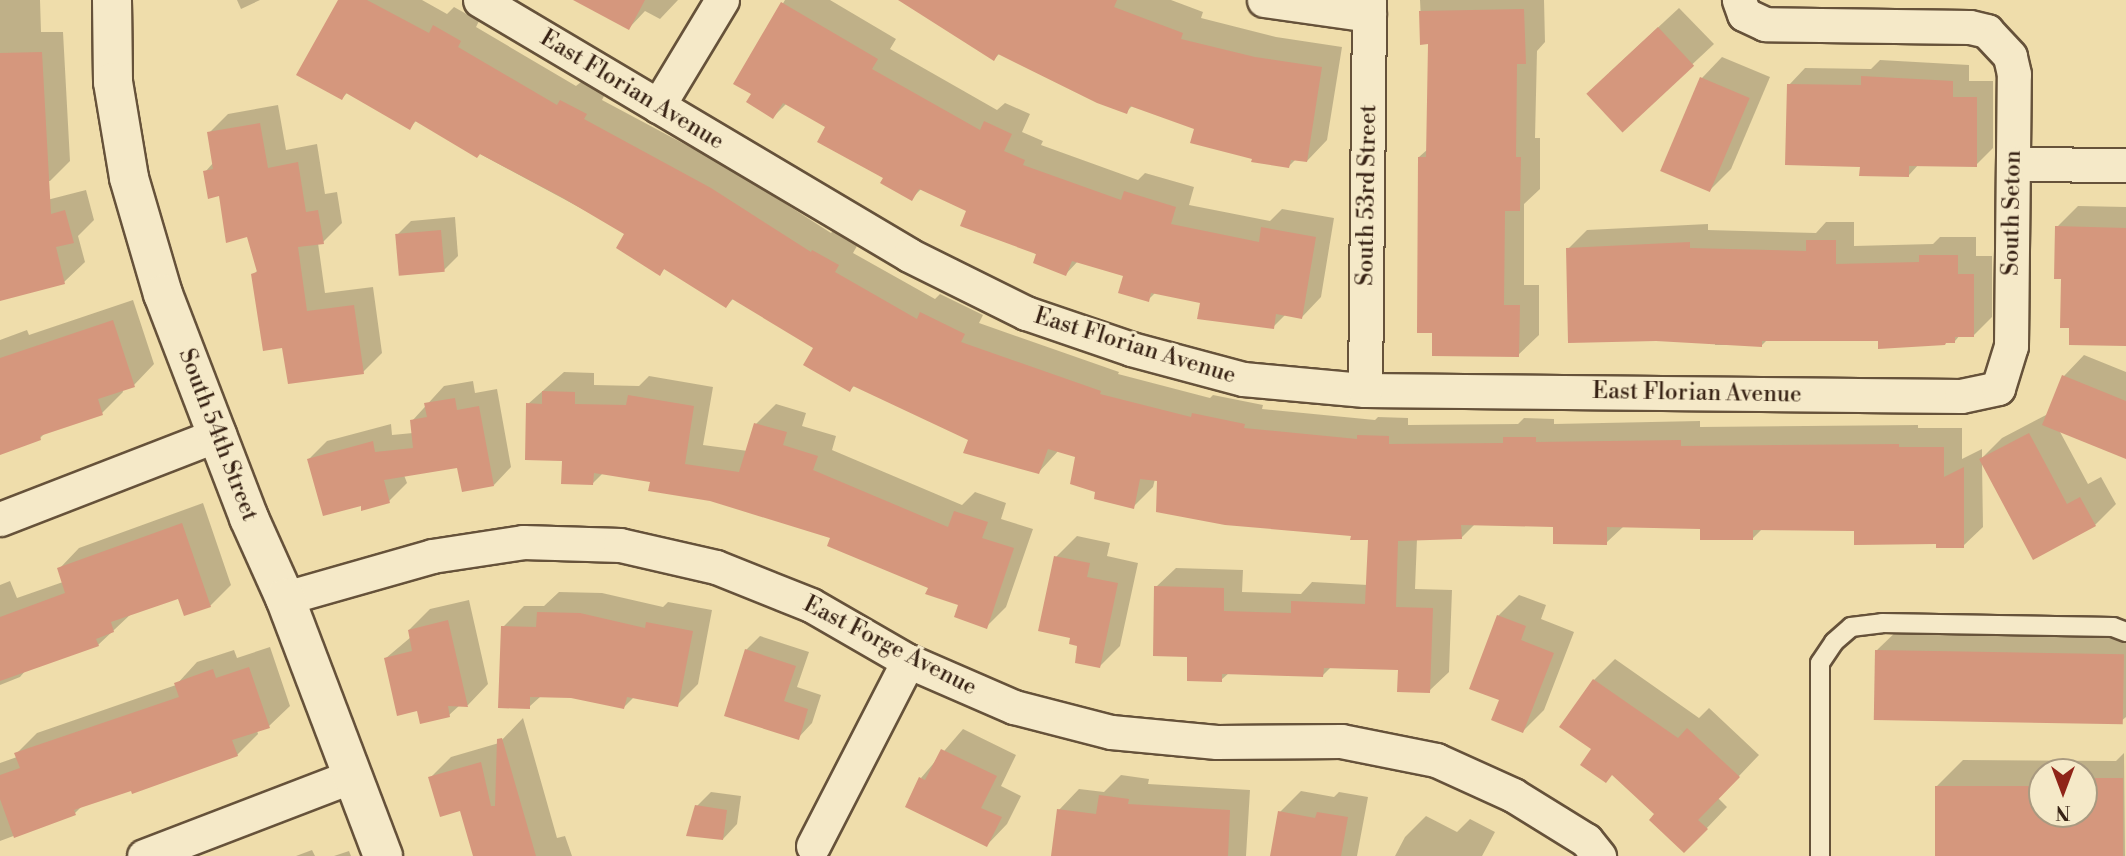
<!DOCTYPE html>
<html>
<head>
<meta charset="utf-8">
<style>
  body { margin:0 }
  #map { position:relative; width:2126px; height:856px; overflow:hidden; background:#efddab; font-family:"Libre Bodoni",serif }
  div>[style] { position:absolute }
  .shadow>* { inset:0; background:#0003 }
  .building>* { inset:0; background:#d5977d; transform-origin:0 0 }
  .roads { filter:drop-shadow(2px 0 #66523a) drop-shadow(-2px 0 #66523a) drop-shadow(0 2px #66523a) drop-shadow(0 -2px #66523a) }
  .service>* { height:18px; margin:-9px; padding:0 9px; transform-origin:9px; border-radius:9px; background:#f5e9c8 }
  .minor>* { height:33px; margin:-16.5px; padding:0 16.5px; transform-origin:16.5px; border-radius:16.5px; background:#f5e9c8 }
  .tertiary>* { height:38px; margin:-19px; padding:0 19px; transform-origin:19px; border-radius:19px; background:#f5e9c8 }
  span { translate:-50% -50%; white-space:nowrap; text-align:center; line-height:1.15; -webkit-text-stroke:6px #f5e9c8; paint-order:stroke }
  .street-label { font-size:23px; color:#382315 }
  .north { position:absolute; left:2028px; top:758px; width:70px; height:70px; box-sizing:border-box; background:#f5e9c8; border:2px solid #a99a80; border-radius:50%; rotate:180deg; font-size:19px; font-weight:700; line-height:28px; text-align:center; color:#382315 }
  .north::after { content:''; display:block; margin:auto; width:24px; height:32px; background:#8f2418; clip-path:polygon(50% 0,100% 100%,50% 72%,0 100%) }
</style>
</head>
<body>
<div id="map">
  <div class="shadow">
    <i style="clip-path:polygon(0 0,40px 0,41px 32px,63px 32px,70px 161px,50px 181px,0 182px)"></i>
    <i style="clip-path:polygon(237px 0,260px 0,241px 9px)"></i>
    <i style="clip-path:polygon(340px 0,422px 0,447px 14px,454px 7px,479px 21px,476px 27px,576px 86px,581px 82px,605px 94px,602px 100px,731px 169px,831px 233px,833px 231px,857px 246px,853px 253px,935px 299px,940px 294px,983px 315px,979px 323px,1119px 372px,1118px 374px,1210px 398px,1213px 395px,1263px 405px,1262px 409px,1375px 420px,1378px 417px,1408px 418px,1408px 425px,1518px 424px,1524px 418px,1554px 419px,1554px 424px,1700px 421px,1700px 427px,1918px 425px,1918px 428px,1962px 428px,1962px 459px,1982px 449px,1982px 458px,2002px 438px,2048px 414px,2064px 376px,2084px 355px,2126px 372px,2126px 457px,2059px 430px,2088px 484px,2101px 477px,2116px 504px,2095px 525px,1982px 461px,1983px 527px,1963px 546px,1856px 530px,1763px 528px,1752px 539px,1702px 527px,1624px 526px,1606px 543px,1555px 525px,1475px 524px,1461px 538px,1417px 539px,1415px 589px,1452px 590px,1449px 672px,1429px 691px,1399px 668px,1332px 666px,1322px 676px,1229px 673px,1221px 680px,1189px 656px,1156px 587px,1176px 568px,1243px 570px,1242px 592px,1301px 594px,1312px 582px,1368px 585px,1369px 539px,1159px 479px,1155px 479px,1153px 487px,1133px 507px,1098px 491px,1078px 455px,1059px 450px,1039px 472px,855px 385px,850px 390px,815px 348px,734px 298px,726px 306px,665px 268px,660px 273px,627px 233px,417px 120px,410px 127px,348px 92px,342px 98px)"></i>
    <i style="clip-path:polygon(579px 0,678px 0,660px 19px,645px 11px,629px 28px)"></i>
    <i style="clip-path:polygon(785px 0,830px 0,896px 39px,890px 49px,997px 110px,1005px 103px,1030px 114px,1022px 132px,1043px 141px,1041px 145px,1138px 180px,1145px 173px,1194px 187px,1189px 205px,1270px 221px,1282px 209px,1334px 218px,1321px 297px,1302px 317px,1286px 314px,1273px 327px,1199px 318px,1202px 302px,1156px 292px,1148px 300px,1125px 275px,1078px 261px,1066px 274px,969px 210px,922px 188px,912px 198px,827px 126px,787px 103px,773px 117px,753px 94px,735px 83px)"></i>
    <i style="clip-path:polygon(903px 0,1171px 0,1203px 12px,1201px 18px,1276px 37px,1342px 47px,1327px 140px,1307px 161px,1296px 159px,1289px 166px,1254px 157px,1196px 128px,1133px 105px,1126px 112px,1000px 53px,994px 59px)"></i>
    <i style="clip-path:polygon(1420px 0,1544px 0,1545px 42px,1537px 51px,1535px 138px,1540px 138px,1540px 189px,1524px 204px,1524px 285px,1539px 285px,1539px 335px,1518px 355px,1419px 157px,1428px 149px,1430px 42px,1422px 43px)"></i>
    <i style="clip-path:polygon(1679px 8px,1714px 44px,1622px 130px,1609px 73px)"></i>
    <i style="clip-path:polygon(1722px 57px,1770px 77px,1731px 169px,1710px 190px,1663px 170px,1702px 78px)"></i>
    <i style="clip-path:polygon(1880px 60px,1969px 65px,1969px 81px,1993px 81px,1993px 148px,1976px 165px,1919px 164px,1909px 175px,1861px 165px,1789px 85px,1805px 68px,1871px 69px)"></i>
    <i style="clip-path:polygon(278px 105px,286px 150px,317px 144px,325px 194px,337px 192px,342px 223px,323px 242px,318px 243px,325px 293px,373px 287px,382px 353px,363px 372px,284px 346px,253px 275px,258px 270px,248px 235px,205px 172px,214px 162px,209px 133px,228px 114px)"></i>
    <i style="clip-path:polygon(86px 190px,94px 220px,78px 236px,85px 262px,64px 282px,0 299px,0 215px,4px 211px)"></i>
    <i style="clip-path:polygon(2078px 206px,2126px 207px,2126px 344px,2070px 326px,2057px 227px)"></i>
    <i style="clip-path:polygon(455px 217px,458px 256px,444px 270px,397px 235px,411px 221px)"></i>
    <i style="clip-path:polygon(1826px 222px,1854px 222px,1854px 246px,1933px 244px,1940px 237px,1976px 237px,1976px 256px,1992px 256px,1992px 317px,1974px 335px,1960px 335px,1955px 341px,1768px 339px,1762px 345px,1715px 345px,1715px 341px,1568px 249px,1587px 230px,1708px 224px,1708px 230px,1816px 233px)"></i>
    <i style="clip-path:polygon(133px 300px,154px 364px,134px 385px,122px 389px,123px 392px,102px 413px,46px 432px,40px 438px,0 445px,0 340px,27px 330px,29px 335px)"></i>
    <i style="clip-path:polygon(564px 372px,594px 373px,594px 385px,639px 386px,649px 376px,713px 387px,703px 445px,748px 451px,756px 424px,776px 404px,806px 413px,802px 426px,836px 436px,832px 450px,962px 505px,975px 492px,1006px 503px,1001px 519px,1033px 529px,1006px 607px,986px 627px,960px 604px,833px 536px,652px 481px,603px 473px,593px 483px,563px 459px,528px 404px)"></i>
    <i style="clip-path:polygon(473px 381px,475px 393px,497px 389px,511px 467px,494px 485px,459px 466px,404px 475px,407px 483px,389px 501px,362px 504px,309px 459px,327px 441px,391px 424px,392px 435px,413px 433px,412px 421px,444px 386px)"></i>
    <i style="clip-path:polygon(203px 503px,231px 585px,210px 606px,179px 597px,131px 614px,98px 645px,26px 670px,20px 677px,0 685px,0 585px,10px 581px,17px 598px,63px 582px,59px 569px,79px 548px)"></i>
    <i style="clip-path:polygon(1077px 536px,1110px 543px,1107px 556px,1138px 563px,1120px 646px,1099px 667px,1079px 645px,1056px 557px)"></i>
    <i style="clip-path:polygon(559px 592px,602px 593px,663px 607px,668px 602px,712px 610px,698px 684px,677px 705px,634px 697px,624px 707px,571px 697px,541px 696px,529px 707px,503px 627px,524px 606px,544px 606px)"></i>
    <i style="clip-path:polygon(1519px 595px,1546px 605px,1541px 619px,1574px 632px,1544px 710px,1523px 731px,1501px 699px,1498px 616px)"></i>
    <i style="clip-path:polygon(469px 600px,488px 684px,468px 705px,460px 705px,449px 715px,418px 709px,386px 658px,411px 637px,409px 630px,430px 609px)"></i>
    <i style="clip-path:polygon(1903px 625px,2126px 627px,2126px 717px,2121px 721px,1876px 651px)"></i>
    <i style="clip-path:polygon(760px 636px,809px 652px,797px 687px,821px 695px,812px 723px,798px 738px,746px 650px)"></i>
    <i style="clip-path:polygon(270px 647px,290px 706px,269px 726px,257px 730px,258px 734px,237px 755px,82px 806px,75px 813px,0 841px,0 763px,17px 757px,16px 754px,37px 733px,176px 685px,197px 662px,234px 650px,237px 658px)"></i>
    <i style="clip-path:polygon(1615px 659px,1699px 718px,1709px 708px,1759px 755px,1718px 798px,1727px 807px,1705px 830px,1657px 814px,1594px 749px,1594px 680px)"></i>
    <i style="clip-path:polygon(523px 718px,557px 838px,565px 836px,572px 856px,475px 856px,461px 809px,430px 778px,451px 757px,499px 743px)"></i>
    <i style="clip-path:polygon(963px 729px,1016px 755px,1001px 786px,1021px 796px,1007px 824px,987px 845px,921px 778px)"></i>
    <i style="clip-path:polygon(evenodd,2124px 753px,2125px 856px,1936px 856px,1936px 787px,1963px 760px,2116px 761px,2124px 753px,2042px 772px,2084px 772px,2084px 814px,2042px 814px,2042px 772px)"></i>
    <i style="clip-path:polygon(1121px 775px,1149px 779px,1148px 784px,1250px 790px,1246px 856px,1053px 856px,1059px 810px,1079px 789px,1104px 792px)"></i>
    <i style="clip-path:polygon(1301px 791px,1334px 797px,1339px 792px,1368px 797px,1357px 856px,1272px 856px,1280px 812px)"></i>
    <i style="clip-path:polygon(711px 792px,741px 796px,737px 824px,723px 839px,697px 806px)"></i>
    <i style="clip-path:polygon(1426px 816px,1457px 832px,1470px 819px,1495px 832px,1482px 856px,1395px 856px,1405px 837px)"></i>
    <i style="clip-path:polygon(312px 850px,315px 856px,296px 856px)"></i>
    <i style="clip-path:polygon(349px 851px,351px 856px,334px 856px)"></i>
  </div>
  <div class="building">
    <i style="clip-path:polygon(338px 0,367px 0,429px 33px,433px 25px,461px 41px,458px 47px,557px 105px,560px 100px,587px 114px,584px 119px,711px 188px,811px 252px,812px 250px,839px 265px,835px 272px,917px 319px,920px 312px,965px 334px,961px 342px,1101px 391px,1100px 394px,1191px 417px,1192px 413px,1245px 424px,1244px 428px,1357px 439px,1357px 435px,1389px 436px,1389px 444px,1503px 443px,1503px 437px,1536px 437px,1536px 442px,1681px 440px,1681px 446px,1899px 444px,1899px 447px,1944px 447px,1944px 477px,1964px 467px,1964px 548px,1936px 548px,1936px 544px,1854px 545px,1854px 531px,1753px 530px,1753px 540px,1700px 540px,1700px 529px,1607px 527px,1607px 545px,1553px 544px,1553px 527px,1461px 525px,1462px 539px,1398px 541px,1396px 607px,1433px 608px,1430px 693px,1397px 692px,1398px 670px,1324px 668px,1323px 677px,1222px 674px,1222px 682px,1187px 681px,1187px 657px,1153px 656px,1154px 586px,1224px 588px,1224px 611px,1291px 613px,1291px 601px,1365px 604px,1368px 540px,1350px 540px,1351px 536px,1225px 525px,1156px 512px,1157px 481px,1140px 479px,1134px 509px,1094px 499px,1095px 492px,1070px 484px,1075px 457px,1048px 449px,1039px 474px,963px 453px,968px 440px,853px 386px,850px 392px,803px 365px,813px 348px,732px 299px,726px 308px,664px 269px,660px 276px,616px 248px,624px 234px,563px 198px,480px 154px,477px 158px,415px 121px,410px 130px,346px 93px,342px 100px,296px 75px)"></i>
    <i style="clip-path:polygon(573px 0,645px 0,629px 30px)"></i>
    <i style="clip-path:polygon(898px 0,1117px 0,1114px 7px,1183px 33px,1181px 39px,1255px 57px,1322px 67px,1307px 162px,1291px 160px,1289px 168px,1251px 162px,1252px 159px,1190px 143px,1194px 129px,1130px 106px,1127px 114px,1097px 103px,998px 54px,994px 61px)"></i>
    <i style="clip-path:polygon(781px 2px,878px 59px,872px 69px,980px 130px,984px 121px,1012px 134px,1004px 151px,1025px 160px,1023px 165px,1121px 200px,1124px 191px,1176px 207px,1171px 224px,1259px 242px,1261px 227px,1316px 237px,1302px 319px,1276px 314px,1274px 329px,1197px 319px,1200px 303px,1151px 293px,1149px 302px,1118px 293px,1123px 276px,1072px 261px,1066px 276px,1033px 263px,1036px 254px,960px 226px,966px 211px,919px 189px,912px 201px,880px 183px,883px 178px,817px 142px,825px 127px,783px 103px,773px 119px,746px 102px,751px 94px,733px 84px)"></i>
    <i style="clip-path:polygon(1524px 9px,1526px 64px,1517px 64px,1516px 157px,1521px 157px,1520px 211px,1505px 211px,1504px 305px,1520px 305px,1519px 357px,1432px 356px,1432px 333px,1417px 333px,1418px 157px,1426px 157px,1428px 44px,1420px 45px,1419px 11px)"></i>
    <i style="left:1658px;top:27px;width:53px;height:98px;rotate:47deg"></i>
    <i style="clip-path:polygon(42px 52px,51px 214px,65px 210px,74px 243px,56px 247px,65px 284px,0 301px,0 53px)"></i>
    <i style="clip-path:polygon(1861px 76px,1953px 81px,1953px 97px,1977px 97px,1977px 167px,1909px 166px,1909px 177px,1859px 176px,1860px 167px,1785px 165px,1787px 84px,1861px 85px)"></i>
    <i style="left:1700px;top:77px;width:54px;height:102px;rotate:23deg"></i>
    <i style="clip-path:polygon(260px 123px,268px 168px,298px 162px,306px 212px,318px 210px,324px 244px,298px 247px,307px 311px,354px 305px,364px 374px,288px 384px,282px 348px,263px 351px,251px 274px,257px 272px,247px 237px,226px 243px,219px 196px,208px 199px,203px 171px,213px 169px,207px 132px)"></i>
    <i style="clip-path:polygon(2055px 226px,2126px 228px,2126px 346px,2069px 345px,2069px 328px,2060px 328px,2061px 279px,2054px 279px)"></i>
    <i style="left:441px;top:230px;width:42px;height:46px;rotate:85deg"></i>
    <i style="clip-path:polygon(1806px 240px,1836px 240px,1836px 264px,1919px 262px,1919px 255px,1958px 255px,1958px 274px,1974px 274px,1974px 337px,1955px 337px,1955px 343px,1946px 343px,1945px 345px,1878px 349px,1878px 341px,1762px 341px,1762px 347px,1656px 341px,1568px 343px,1566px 248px,1690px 242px,1690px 248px,1806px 251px)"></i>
    <i style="clip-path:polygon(113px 320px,135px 387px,98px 399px,103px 415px,40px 436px,41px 440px,0 455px,0 358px)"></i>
    <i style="clip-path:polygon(2062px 375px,2126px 401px,2126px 459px,2042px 425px)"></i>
    <i style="clip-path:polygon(542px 391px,575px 392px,575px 404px,626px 405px,628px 395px,694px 406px,685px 464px,739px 472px,754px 423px,787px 432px,783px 445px,818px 456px,813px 470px,948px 527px,954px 511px,988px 522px,982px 538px,1014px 548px,987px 629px,954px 617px,958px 605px,925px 594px,928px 588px,827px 546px,830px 538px,710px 501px,648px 491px,650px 482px,594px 473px,593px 485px,561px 484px,562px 461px,525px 460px,526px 403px,542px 404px)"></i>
    <i style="clip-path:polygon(455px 398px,457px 410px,479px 406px,494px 486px,462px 492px,457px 468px,384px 480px,390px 503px,361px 511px,361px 506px,323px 516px,307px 459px,373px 441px,375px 452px,413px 448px,410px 420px,427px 417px,424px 403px)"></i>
    <i style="clip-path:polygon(2029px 433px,2067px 504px,2080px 497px,2096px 526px,2033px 560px,1979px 459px)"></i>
    <i style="clip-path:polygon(182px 523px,211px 607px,184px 616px,178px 599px,111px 622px,114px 632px,96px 639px,99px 646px,0 681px,0 617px,65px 593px,57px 568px)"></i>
    <i style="clip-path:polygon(1054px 556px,1090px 563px,1087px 577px,1118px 583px,1100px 668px,1075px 663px,1077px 646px,1069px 644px,1070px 638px,1038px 631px)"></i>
    <i style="clip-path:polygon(537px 612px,580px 613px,645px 628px,646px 622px,693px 631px,678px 707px,627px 697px,624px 709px,571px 698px,530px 697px,530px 709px,498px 708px,501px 626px,536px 627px)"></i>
    <i style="clip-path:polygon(1497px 615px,1526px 626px,1521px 640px,1554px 653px,1523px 733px,1491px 720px,1499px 700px,1469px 689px)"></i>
    <i style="clip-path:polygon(448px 620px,468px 707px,448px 706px,450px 717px,420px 724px,417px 711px,397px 716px,384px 658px,412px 651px,408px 630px)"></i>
    <i style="clip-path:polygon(745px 649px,796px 666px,784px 701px,808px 709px,799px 740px,724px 716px)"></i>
    <i style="left:1875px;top:650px;width:249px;height:70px;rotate:1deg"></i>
    <i style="clip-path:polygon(249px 667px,270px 728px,232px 740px,238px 756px,132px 794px,131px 791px,74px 810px,76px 815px,14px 838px,0 799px,0 775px,20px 768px,14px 753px,179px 697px,174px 683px,213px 669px,216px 678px)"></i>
    <i style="clip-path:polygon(1593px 679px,1678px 738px,1687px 728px,1740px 777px,1698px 820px,1708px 829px,1684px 853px,1649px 820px,1654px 814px,1612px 775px,1606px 783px,1580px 765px,1591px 749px,1559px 727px)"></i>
    <i style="clip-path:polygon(502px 738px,536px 856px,473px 856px,460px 811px,440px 817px,428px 777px,481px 762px,491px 806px,495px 806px,497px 739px)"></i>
    <i style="clip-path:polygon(941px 749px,997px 776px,981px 808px,1002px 817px,987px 847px,905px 807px,919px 777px,925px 780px)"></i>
    <i style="clip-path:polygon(2095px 778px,2123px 778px,2123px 856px,1935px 856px,1935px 786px,2042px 786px,2042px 814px,2084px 814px,2084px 786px,2095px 786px)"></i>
    <i style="clip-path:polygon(1099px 795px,1129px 799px,1128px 804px,1230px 810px,1228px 856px,1051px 856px,1057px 809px,1096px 814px)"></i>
    <i style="clip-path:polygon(695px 805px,727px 810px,723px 840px,686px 836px)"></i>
    <i style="clip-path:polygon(1278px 811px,1315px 818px,1317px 812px,1348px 817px,1341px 856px,1270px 856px)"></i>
  </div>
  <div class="roads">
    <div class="service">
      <i style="left:1820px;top:856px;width:193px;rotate:-90deg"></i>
      <i style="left:1820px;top:663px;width:25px;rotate:-56deg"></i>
      <i style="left:1834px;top:642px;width:23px;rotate:-41deg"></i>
      <i style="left:1851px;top:627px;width:31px;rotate:-7deg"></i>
      <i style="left:1882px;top:623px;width:231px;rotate:1deg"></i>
      <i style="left:2113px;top:627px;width:14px;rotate:21deg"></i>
    </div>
    <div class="minor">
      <i style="left:480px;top:0;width:499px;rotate:30.7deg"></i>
      <i style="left:909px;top:255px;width:131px;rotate:26.4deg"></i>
      <i style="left:1026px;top:313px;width:111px;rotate:18.9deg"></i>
      <i style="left:1131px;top:349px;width:116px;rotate:15deg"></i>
      <i style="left:1243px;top:379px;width:122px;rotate:5.2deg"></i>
      <i style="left:1365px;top:390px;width:596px;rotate:0.58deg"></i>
      <i style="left:1961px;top:396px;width:38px;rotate:-12deg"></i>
      <i style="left:1998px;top:388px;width:44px;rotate:-72.8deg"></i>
      <i style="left:2011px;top:346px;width:272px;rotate:-89.4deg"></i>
      <i style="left:2014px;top:74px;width:18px;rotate:-103deg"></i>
      <i style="left:2010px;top:56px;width:34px;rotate:-133deg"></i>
      <i style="left:1987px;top:31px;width:18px;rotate:-167deg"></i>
      <i style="left:1969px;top:27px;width:204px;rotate:-179.2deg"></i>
      <i style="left:1765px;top:24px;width:23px;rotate:-155deg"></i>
      <i style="left:1744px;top:14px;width:15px;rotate:-110deg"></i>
      <i style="left:1264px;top:0;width:106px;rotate:8.1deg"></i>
      <i style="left:658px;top:106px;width:124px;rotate:-58.9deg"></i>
      <i style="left:2013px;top:164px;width:113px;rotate:0.5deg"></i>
      <i style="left:1365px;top:390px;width:390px;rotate:-89.4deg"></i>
      <i style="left:0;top:519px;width:235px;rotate:-21.2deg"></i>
      <i style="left:285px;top:598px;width:153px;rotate:-15.9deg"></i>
      <i style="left:432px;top:556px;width:92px;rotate:-8.7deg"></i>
      <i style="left:523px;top:542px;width:97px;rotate:1.8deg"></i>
      <i style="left:620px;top:545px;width:98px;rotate:12.9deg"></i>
      <i style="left:716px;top:567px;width:102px;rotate:21.8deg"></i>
      <i style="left:811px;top:605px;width:112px;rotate:30deg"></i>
      <i style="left:908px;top:661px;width:116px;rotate:23.5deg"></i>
      <i style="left:1014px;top:707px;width:100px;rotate:14.5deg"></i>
      <i style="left:1111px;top:732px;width:106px;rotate:5.4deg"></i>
      <i style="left:1217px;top:742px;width:124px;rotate:-0.5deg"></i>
      <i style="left:1341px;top:741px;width:97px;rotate:11.3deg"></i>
      <i style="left:1436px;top:760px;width:85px;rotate:24.4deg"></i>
      <i style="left:1513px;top:795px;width:86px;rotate:31.7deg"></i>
      <i style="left:1586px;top:840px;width:21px;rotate:51deg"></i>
      <i style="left:813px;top:846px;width:208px;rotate:-62.8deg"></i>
      <i style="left:144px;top:856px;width:223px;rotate:-21deg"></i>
    </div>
    <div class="tertiary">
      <i style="left:112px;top:0;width:82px;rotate:89.3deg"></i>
      <i style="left:113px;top:82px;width:97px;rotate:80.5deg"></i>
      <i style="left:129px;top:178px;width:121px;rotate:73.7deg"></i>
      <i style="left:163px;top:294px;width:240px;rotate:69deg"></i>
      <i style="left:249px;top:518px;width:88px;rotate:65.8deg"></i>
      <i style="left:285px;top:598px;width:276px;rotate:69.2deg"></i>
    </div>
  </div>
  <div class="street-label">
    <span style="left:632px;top:90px;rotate:31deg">East Florian Avenue</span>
    <span style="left:1367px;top:195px;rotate:-89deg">South 53rd Street</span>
    <span style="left:2012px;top:213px;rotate:-89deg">South Seton</span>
    <span style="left:1135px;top:346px;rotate:17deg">East Florian Avenue</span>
    <span style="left:1697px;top:393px;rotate:1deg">East Florian Avenue</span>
    <span style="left:218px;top:435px;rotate:69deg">South 54th Street</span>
    <span style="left:890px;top:646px;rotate:27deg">East Forge Avenue</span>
  </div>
  <div class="north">N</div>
</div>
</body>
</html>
